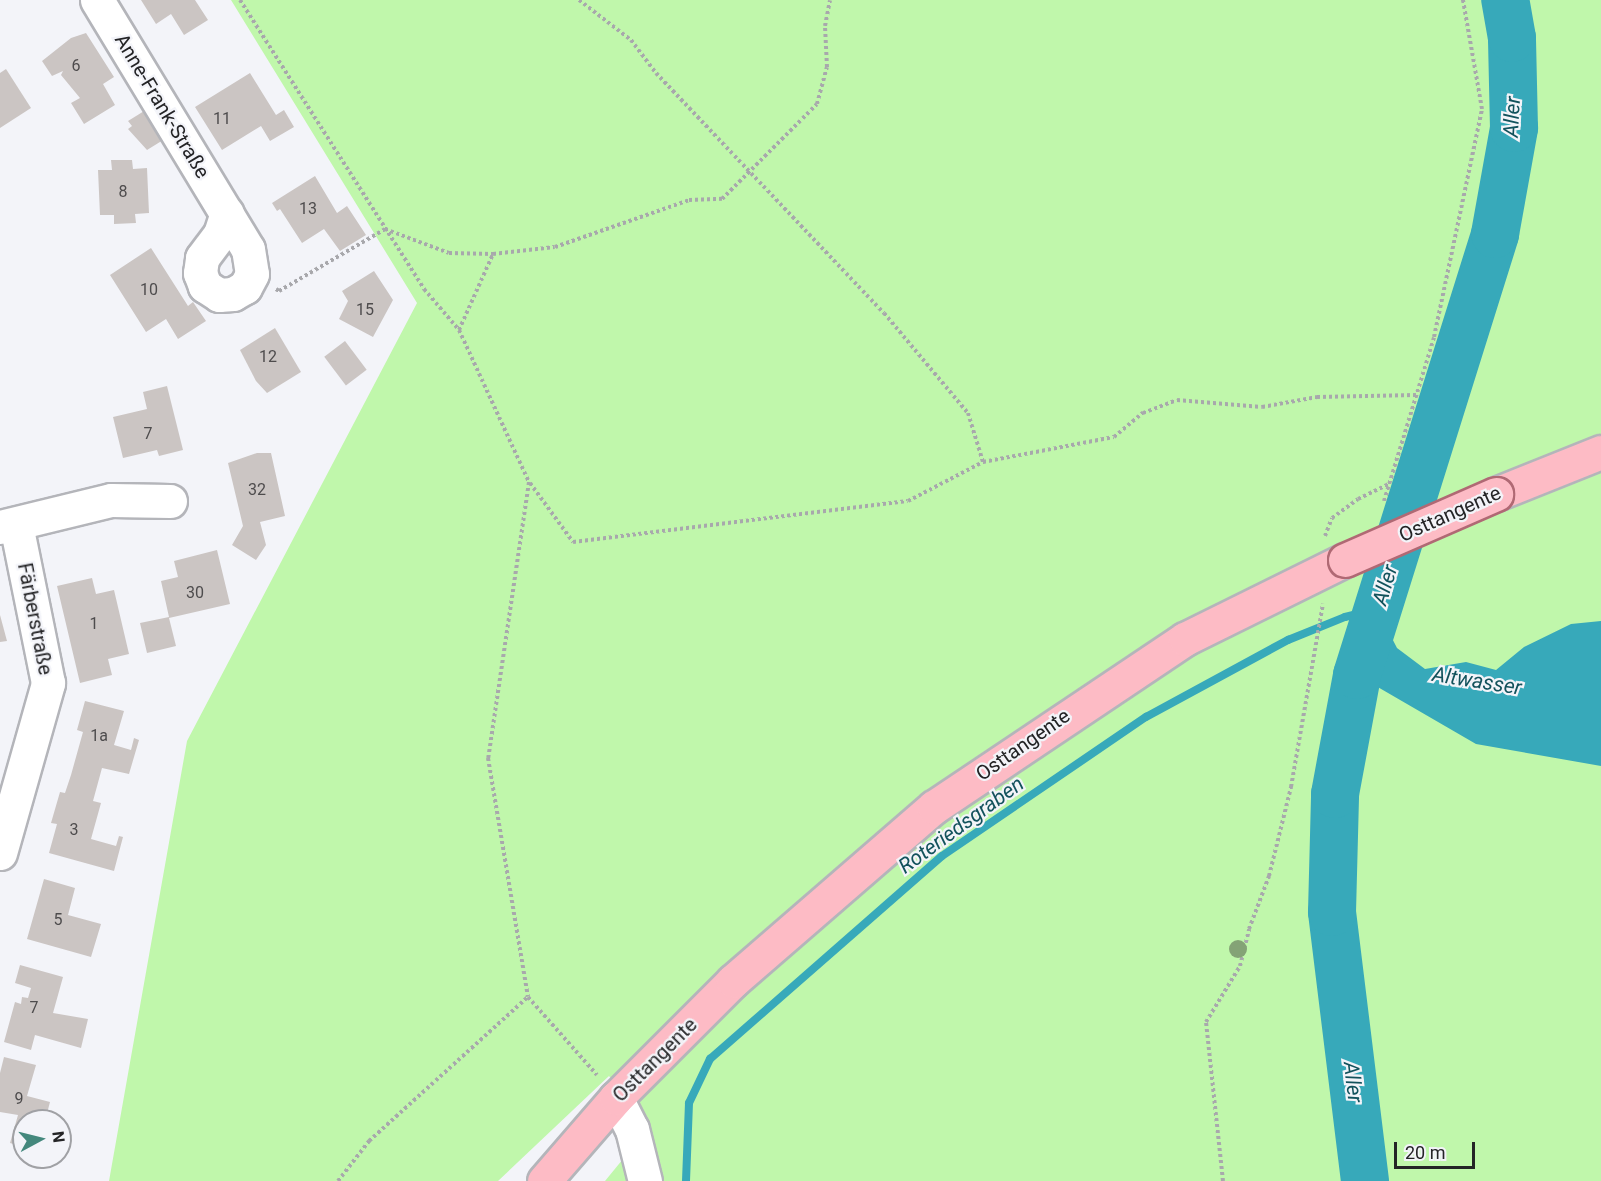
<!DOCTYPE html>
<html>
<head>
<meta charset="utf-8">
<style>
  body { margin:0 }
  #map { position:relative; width:1601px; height:1181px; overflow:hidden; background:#f3f4f9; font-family:Roboto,sans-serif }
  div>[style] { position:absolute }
  .green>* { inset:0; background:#c0f7ab }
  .water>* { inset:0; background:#37a9ba }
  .stream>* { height:8px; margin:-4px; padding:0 4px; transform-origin:4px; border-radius:4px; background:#37a9ba }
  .river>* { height:48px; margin:-24px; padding:0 24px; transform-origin:24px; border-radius:24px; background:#37a9ba }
  .building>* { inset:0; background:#cbc5c3; transform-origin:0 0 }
  .path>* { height:4px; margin-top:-2px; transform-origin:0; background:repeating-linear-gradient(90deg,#a8a8ac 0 3px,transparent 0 6px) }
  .roads { filter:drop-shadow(2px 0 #b4b5ba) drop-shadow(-2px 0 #b4b5ba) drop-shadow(0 2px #b4b5ba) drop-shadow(0 -2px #b4b5ba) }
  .minor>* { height:33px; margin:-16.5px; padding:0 16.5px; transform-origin:16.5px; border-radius:16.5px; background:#fff }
  .major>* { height:33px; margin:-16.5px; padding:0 16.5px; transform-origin:16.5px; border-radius:16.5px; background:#fdbbc5 }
  .bridges { filter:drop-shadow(2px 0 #b06974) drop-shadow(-2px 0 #b06974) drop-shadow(0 2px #b06974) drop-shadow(0 -2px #b06974) }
  .major-bridge>* { height:33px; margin:-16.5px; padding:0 16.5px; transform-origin:16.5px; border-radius:16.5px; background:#fdbbc5 }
  .trees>* { width:18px; height:18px; margin:-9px; border-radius:50%; background:#84a376 }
  span { translate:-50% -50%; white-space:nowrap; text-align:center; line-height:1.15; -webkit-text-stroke:4.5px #f3f4f9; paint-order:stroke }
  .number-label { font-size:16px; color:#4e4c4d }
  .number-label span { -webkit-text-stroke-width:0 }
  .street-label { font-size:20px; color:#242426 }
  .water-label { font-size:21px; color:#12525c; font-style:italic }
  .north { position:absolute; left:12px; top:1109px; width:60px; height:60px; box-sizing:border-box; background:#f3f4f9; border:2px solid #a0a1a5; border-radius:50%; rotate:83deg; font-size:16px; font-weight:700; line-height:24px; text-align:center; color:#242426 }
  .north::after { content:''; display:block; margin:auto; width:21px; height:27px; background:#44887d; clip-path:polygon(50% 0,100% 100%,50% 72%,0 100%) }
  .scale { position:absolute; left:1394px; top:1142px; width:81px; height:27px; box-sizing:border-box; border:3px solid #242426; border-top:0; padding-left:8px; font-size:18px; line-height:21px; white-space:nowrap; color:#242426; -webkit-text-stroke:4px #f3f4f9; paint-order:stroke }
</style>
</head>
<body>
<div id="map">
  <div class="green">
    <i style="clip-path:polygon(231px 0,1601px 0,1601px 1181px,605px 1181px,650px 1126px,609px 1076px,498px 1181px,109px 1181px,187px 741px,417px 303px)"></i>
  </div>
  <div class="water">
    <i style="clip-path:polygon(1377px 609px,1397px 648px,1425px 669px,1466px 662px,1496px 670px,1524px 647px,1571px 624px,1601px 621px,1601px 766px,1476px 744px,1357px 675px)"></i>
  </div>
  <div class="stream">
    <i style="left:686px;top:1181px;width:78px;rotate:-87.8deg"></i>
    <i style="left:689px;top:1103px;width:49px;rotate:-64.5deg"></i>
    <i style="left:710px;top:1059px;width:308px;rotate:-41.2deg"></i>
    <i style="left:942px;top:856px;width:247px;rotate:-34.3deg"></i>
    <i style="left:1146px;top:717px;width:162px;rotate:-28.5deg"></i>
    <i style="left:1288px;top:640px;width:61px;rotate:-22deg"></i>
    <i style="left:1345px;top:617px;width:33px;rotate:-14deg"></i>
  </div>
  <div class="river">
    <i style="left:1365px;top:1181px;width:271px;rotate:-97deg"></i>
    <i style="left:1332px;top:912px;width:118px;rotate:-88.5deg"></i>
    <i style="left:1335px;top:794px;width:121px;rotate:-79.5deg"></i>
    <i style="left:1357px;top:675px;width:462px;rotate:-72.6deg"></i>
    <i style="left:1495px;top:234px;width:108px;rotate:-79.8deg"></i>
    <i style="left:1514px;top:128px;width:90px;rotate:-91.3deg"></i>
    <i style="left:1512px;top:38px;width:39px;rotate:-100deg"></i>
  </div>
  <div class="building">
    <i style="clip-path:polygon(141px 0,195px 0,208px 20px,184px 35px,171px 14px,156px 24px)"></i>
    <i style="clip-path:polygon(86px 33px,114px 77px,103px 84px,115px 105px,84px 124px,71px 103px,80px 98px,61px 75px,63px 71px,52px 76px,42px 61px,71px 38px)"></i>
    <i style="clip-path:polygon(6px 69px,31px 108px,0 128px,0 73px)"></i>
    <i style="clip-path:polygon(250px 73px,276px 115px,284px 110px,294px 127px,270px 141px,261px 126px,222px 150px,195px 107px)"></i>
    <i style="clip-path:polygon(149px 108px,168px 137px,147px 150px,128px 129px,132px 126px,128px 121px)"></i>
    <i style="clip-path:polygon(111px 160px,132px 160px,133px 169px,147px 168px,149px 213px,135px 214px,136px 223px,114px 224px,114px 215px,100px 215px,98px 170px,112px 170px)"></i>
    <i style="clip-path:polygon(315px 176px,337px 213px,347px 206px,366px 235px,340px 251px,324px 229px,302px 243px,280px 209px,277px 211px,272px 203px)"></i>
    <i style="clip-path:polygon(151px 248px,188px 306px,193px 302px,206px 321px,178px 339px,166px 319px,146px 332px,110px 275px)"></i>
    <i style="clip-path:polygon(374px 271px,393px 300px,373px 337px,339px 319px,348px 301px,342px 291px)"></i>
    <i style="clip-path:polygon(275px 328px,301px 372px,267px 393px,256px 381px,240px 350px)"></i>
    <i style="left:345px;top:341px;width:36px;height:26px;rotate:53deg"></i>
    <i style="clip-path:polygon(167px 386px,183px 450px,159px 456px,157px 450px,123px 458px,113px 417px,147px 409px,143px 392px)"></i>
    <i style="clip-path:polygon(257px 453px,271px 453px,285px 516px,260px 522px,266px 545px,256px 560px,232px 545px,243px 526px,228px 463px)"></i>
    <i style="clip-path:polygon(217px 550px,230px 604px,169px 618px,176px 646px,147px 653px,140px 623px,169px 617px,161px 581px,178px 577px,174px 561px)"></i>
    <i style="clip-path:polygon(92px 578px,96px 594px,114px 590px,129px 654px,108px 659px,112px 675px,80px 683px,57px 586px)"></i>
    <i style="clip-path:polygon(0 615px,7px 641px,0 642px)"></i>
    <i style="clip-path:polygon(85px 701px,124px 711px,114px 745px,131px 750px,134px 738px,139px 740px,129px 774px,102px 768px,93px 801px,101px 803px,91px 839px,116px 846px,119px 836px,123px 837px,114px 871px,49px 853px,57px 824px,51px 823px,60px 792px,65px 793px,71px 775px,83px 732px,77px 730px)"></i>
    <i style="clip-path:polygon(44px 879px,75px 888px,68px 915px,101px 924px,91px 957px,27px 939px)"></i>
    <i style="clip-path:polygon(20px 965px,63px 977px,53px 1013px,88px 1019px,81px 1048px,35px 1035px,31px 1050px,4px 1042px,15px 1002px,21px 1004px,22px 997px,28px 998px,31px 988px,15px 983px)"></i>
    <i style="clip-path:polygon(4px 1057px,36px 1065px,27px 1096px,50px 1102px,45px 1121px,24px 1121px,24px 1147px,10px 1143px,18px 1115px,0 1112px,0 1073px)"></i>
  </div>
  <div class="path">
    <i style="left:240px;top:0;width:343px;rotate:57.5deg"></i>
    <i style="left:424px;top:289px;width:54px;rotate:49.5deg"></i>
    <i style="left:459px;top:330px;width:167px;rotate:65.3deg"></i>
    <i style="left:529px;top:482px;width:279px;rotate:98.4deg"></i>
    <i style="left:488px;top:758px;width:242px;rotate:80.5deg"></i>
    <i style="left:528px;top:997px;width:104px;rotate:48.5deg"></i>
    <i style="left:579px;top:0;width:66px;rotate:37.6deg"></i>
    <i style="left:631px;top:40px;width:41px;rotate:52.9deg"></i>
    <i style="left:656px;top:73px;width:331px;rotate:46.5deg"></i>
    <i style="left:884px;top:313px;width:131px;rotate:50deg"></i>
    <i style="left:968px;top:413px;width:51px;rotate:73deg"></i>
    <i style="left:276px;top:289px;width:4px;rotate:34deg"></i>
    <i style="left:279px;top:291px;width:123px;rotate:-30.3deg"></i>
    <i style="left:385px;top:229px;width:68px;rotate:20.6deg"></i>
    <i style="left:449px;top:253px;width:44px;rotate:1.3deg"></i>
    <i style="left:493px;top:254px;width:62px;rotate:-6.4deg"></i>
    <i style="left:555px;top:247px;width:142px;rotate:-19.3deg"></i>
    <i style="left:689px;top:200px;width:33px;rotate:-2deg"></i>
    <i style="left:722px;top:199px;width:134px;rotate:-45deg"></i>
    <i style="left:817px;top:104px;width:38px;rotate:-75deg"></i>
    <i style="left:827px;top:67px;width:41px;rotate:-92.8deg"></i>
    <i style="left:825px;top:26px;width:26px;rotate:-79deg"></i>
    <i style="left:459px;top:330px;width:83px;rotate:-65.9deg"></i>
    <i style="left:530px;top:483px;width:73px;rotate:53.9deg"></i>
    <i style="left:573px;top:542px;width:337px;rotate:-7deg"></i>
    <i style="left:908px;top:501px;width:85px;rotate:-27.5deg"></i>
    <i style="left:983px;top:462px;width:133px;rotate:-10.8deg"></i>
    <i style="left:1114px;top:437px;width:38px;rotate:-40deg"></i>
    <i style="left:1143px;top:413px;width:36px;rotate:-21deg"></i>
    <i style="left:1177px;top:400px;width:85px;rotate:4.7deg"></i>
    <i style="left:1262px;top:407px;width:56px;rotate:-10.3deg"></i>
    <i style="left:1317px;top:397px;width:99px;rotate:-1.2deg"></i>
    <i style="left:1384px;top:501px;width:171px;rotate:-73deg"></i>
    <i style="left:1434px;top:337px;width:233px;rotate:-78.1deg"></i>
    <i style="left:1482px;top:109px;width:111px;rotate:-99.9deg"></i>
    <i style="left:1325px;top:536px;width:19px;rotate:-69deg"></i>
    <i style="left:1332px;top:518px;width:32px;rotate:-36deg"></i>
    <i style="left:1358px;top:499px;width:34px;rotate:-26deg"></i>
    <i style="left:338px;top:1181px;width:51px;rotate:-52.2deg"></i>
    <i style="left:369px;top:1141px;width:215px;rotate:-42.2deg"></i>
    <i style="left:1223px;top:1181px;width:160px;rotate:-96.1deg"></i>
    <i style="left:1206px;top:1022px;width:66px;rotate:-58.7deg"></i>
    <i style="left:1240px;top:966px;width:38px;rotate:-76deg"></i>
    <i style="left:1249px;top:929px;width:57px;rotate:-69.3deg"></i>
    <i style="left:1269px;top:876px;width:92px;rotate:-76.1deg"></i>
    <i style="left:1291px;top:787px;width:186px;rotate:-80.1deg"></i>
  </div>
  <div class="roads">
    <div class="minor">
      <i style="left:97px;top:0;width:291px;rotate:58.8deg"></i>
      <i style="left:248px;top:249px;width:25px;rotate:81deg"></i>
      <i style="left:252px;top:274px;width:15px;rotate:118deg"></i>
      <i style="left:245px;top:287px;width:14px;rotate:150deg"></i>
      <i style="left:233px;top:294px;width:14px;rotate:176deg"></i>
      <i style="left:219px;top:295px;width:17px;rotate:-147deg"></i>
      <i style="left:205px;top:286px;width:14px;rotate:-111deg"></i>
      <i style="left:200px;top:273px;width:15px;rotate:-82deg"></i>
      <i style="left:202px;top:258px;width:30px;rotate:-53deg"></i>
      <i style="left:220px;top:234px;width:22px;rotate:-72deg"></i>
      <i style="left:0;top:527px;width:114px;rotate:-13.7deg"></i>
      <i style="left:111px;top:500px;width:59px;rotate:1deg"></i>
      <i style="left:0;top:853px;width:177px;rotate:-74.2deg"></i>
      <i style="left:48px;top:683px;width:162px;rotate:-101.4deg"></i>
      <i style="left:616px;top:1098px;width:35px;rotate:63deg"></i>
      <i style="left:632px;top:1129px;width:54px;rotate:76deg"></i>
    </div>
    <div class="major">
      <i style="left:1496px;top:494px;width:113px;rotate:-21.8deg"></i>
      <i style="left:544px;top:1181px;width:110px;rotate:-49.1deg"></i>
      <i style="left:616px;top:1098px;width:165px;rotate:-45deg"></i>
      <i style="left:733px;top:981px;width:266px;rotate:-40.9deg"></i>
      <i style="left:934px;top:807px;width:302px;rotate:-33.8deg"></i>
      <i style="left:1185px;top:639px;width:178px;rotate:-26.3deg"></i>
    </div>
  </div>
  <div class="bridges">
    <div class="major-bridge">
      <i style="left:1345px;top:560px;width:165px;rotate:-23.6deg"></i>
    </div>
  </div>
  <div class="trees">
    <i style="left:1238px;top:949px"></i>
  </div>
  <div class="number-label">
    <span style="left:76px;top:66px">6</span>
    <span style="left:222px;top:119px">11</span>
    <span style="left:123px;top:192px">8</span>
    <span style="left:308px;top:209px">13</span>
    <span style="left:149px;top:290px">10</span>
    <span style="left:365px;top:310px">15</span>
    <span style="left:268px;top:357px">12</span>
    <span style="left:148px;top:434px">7</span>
    <span style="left:257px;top:490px">32</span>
    <span style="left:195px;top:593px">30</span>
    <span style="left:94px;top:624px">1</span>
    <span style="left:99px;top:736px">1a</span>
    <span style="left:74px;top:830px">3</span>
    <span style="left:58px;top:920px">5</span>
    <span style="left:34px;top:1008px">7</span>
    <span style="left:19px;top:1099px">9</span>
  </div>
  <div class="street-label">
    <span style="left:162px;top:106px;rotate:59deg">Anne-Frank-Straße</span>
    <span style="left:1450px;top:514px;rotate:-24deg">Osttangente</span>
    <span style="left:35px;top:619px;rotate:79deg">Färberstraße</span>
    <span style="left:1023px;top:745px;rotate:-35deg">Osttangente</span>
    <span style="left:655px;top:1060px;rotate:-45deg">Osttangente</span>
  </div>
  <div class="water-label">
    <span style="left:1512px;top:117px;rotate:-87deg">Aller</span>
    <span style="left:1385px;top:585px;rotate:-73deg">Aller</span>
    <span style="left:1477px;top:681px;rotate:9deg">Altwasser</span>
    <span style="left:961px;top:825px;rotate:-36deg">Roteriedsgraben</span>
    <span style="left:1353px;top:1082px;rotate:83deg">Aller</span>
  </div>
  <div class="north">N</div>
  <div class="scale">20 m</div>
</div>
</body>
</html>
